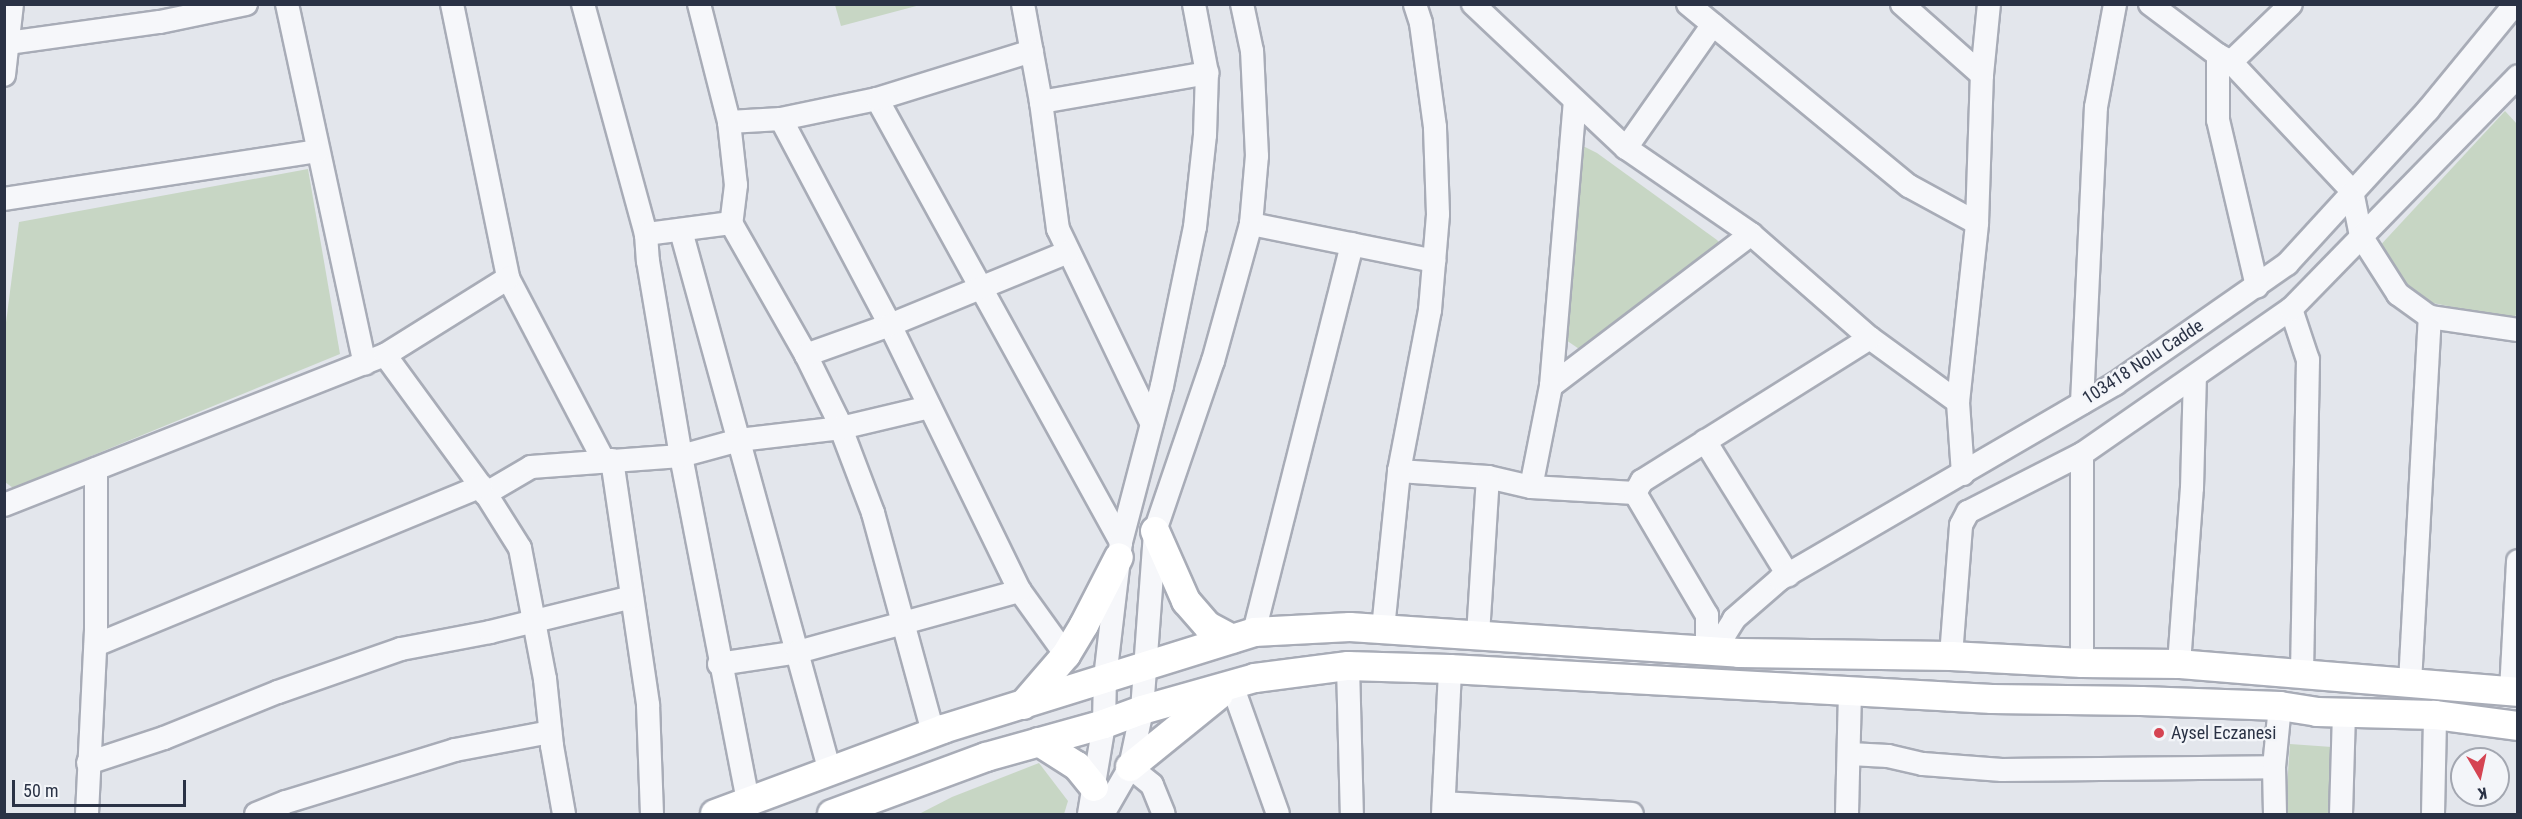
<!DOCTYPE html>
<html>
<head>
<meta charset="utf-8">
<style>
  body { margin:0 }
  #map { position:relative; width:2522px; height:819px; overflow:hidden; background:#e3e6ec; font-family:"Roboto Condensed",sans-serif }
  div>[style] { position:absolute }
  .green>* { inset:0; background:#c7d6c4; transform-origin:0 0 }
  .roads { filter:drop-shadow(2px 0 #a8acb7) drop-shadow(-2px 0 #a8acb7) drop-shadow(0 2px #a8acb7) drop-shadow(0 -2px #a8acb7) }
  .minor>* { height:22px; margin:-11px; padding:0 11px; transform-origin:11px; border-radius:11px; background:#f6f7fa }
  .major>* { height:28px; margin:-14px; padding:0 14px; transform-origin:14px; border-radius:14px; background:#fff }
  .dots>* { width:16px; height:16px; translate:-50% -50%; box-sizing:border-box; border:3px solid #f3f5f9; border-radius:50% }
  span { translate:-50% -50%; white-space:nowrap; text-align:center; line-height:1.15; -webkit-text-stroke:4.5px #f3f5f9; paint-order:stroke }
  .street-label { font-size:18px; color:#2a3245 }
  .poi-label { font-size:18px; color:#2a3245 }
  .left { translate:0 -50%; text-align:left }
  .frame { position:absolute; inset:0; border:6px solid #2a3245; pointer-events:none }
  .north { position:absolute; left:2450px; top:747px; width:60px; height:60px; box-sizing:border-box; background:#f3f5f9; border:2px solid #a3a7b1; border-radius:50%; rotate:171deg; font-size:16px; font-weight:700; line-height:24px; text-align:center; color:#2a3245 }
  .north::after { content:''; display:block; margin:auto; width:21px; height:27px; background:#d54452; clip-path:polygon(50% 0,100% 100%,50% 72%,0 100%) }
  .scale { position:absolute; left:12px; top:780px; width:174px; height:27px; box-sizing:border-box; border:3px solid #2a3245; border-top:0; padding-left:8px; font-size:18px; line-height:21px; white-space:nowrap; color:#2a3245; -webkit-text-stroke:4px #f3f5f9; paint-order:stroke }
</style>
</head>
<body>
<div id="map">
  <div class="green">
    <i style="clip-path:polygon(835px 5px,835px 4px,920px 5px,841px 26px)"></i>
    <i style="clip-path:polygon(2505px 111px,2517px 124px,2518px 313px,2512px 319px,2423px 301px,2375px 251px)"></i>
    <i style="clip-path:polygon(1581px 145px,1597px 153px,1717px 240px,1725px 249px,1585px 353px,1563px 338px)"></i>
    <i style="clip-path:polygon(308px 169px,340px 354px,13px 488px,5px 482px,4px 338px,19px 222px)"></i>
    <i style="left:2290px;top:744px;width:49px;height:70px;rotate:4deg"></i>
    <i style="clip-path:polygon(1039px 763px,1068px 801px,1064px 814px,919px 814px,952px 797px)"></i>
  </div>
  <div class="roads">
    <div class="minor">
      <i style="left:287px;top:4px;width:368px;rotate:77.8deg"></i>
      <i style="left:452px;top:4px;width:280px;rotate:78.4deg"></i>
      <i style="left:508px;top:278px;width:207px;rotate:62.3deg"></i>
      <i style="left:583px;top:4px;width:238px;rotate:74.7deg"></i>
      <i style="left:699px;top:4px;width:122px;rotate:75.7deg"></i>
      <i style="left:729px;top:122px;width:63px;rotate:83.7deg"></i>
      <i style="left:736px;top:185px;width:38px;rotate:97deg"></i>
      <i style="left:731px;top:223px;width:86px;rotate:172.6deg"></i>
      <i style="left:646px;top:234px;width:27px;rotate:86deg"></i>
      <i style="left:648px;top:261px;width:198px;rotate:80.4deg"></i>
      <i style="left:681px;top:456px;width:352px;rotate:79deg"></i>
      <i style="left:1023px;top:4px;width:100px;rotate:79.6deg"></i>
      <i style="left:1041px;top:102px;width:128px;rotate:82.4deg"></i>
      <i style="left:1058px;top:229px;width:216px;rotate:64.3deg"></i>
      <i style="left:1473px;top:4px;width:210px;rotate:43.3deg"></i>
      <i style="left:1626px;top:148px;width:152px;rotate:34.5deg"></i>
      <i style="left:1751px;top:234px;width:158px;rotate:41.2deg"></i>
      <i style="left:1870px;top:338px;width:109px;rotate:36deg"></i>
      <i style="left:1688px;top:4px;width:286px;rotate:39.5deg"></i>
      <i style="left:1909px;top:186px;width:77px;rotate:28.6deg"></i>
      <i style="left:1902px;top:4px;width:107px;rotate:41.6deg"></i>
      <i style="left:2150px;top:4px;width:85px;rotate:36.9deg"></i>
      <i style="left:2218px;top:55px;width:15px;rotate:28deg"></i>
      <i style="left:2231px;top:62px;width:177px;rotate:46.8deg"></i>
      <i style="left:2352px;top:191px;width:46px;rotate:78.7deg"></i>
      <i style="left:2361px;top:236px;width:69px;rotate:57.5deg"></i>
      <i style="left:2398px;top:294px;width:39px;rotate:36deg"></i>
      <i style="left:2430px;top:317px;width:89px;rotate:8.4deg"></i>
      <i style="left:8px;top:43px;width:153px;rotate:-7.9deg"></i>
      <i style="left:160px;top:22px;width:88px;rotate:-11.8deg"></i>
      <i style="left:2218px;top:55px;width:65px;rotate:90deg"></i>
      <i style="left:2218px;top:120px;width:171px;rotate:76.8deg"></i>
      <i style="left:2231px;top:62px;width:83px;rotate:-44deg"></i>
      <i style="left:4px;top:75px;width:71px;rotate:-83.6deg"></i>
      <i style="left:877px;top:99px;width:506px;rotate:61.15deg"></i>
      <i style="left:1041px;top:102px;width:169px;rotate:-9.9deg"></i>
      <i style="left:781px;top:119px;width:233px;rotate:62.1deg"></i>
      <i style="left:890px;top:325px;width:296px;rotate:64deg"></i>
      <i style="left:1020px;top:591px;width:79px;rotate:54.3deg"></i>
      <i style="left:729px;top:122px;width:52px;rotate:-3.3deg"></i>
      <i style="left:781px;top:119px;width:98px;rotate:-11.8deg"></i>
      <i style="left:877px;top:99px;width:162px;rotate:-17.2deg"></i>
      <i style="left:1626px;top:148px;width:151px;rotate:-54.9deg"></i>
      <i style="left:4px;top:199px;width:317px;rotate:-8.7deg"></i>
      <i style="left:731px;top:223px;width:152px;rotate:60.4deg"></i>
      <i style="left:806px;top:355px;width:70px;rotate:63.8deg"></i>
      <i style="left:837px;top:418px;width:102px;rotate:69.2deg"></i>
      <i style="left:873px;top:513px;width:228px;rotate:74.7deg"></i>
      <i style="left:1251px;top:224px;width:187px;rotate:11.4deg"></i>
      <i style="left:681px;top:231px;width:561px;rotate:74.6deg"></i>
      <i style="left:2291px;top:309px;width:54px;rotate:71.6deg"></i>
      <i style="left:2308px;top:360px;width:313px;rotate:91.1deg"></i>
      <i style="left:385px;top:355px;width:162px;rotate:53.8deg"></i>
      <i style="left:481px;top:486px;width:73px;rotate:57.8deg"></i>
      <i style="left:520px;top:548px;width:133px;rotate:79.2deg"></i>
      <i style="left:545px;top:679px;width:67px;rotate:84deg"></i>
      <i style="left:552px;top:746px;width:69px;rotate:80deg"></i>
      <i style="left:806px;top:355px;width:89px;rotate:-19.7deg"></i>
      <i style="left:890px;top:325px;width:192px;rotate:-22.3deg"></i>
      <i style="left:1551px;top:386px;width:251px;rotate:-37.2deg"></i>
      <i style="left:2082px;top:403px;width:296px;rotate:-87.3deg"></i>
      <i style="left:2096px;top:107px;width:105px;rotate:-79.5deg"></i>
      <i style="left:1705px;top:441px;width:158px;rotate:58.2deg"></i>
      <i style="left:612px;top:460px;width:248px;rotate:81.6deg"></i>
      <i style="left:648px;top:705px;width:109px;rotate:87.9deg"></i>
      <i style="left:1399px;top:471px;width:89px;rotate:3.9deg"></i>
      <i style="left:1488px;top:477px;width:44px;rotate:13.1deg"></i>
      <i style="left:1531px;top:487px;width:104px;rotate:3.3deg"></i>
      <i style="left:1635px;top:493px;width:14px;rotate:-60deg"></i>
      <i style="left:1642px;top:481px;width:269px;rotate:-32.1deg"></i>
      <i style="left:1963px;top:474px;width:72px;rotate:-94deg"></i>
      <i style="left:1958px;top:402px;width:180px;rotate:-83.9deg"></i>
      <i style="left:1977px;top:223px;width:148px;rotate:-88.1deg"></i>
      <i style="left:1982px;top:75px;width:71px;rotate:-84.4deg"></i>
      <i style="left:1531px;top:487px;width:103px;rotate:-78.8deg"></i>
      <i style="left:1551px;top:386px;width:286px;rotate:-85.2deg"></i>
      <i style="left:1635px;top:493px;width:142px;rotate:59.5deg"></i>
      <i style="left:1707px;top:615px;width:35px;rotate:90deg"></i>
      <i style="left:485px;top:494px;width:53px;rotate:-30.4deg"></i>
      <i style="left:531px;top:467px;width:150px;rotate:-4.2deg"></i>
      <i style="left:681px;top:456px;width:60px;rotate:-15.4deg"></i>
      <i style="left:739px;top:440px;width:103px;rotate:-6.7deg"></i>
      <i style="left:841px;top:428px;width:91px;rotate:-13.3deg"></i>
      <i style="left:4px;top:505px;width:409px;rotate:-21.5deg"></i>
      <i style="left:385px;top:355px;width:145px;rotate:-32deg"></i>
      <i style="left:1383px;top:629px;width:159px;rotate:-84.2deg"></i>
      <i style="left:1399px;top:471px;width:164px;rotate:-79.1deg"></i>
      <i style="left:1430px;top:310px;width:96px;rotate:-85.2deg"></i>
      <i style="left:1438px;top:214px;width:87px;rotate:-92deg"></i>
      <i style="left:1435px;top:127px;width:105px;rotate:-97.7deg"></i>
      <i style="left:1421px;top:23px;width:20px;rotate:-108deg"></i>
      <i style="left:1254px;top:632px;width:400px;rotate:-75.8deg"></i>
      <i style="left:1478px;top:635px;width:158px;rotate:-86.4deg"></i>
      <i style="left:96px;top:645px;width:417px;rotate:-22.4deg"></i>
      <i style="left:1715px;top:650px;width:36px;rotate:-58deg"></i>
      <i style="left:1734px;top:619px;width:61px;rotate:-41deg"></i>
      <i style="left:1780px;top:579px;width:388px;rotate:-30.2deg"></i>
      <i style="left:2115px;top:384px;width:210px;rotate:-34.9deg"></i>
      <i style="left:2287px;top:264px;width:209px;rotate:-47.5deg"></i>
      <i style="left:2428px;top:110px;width:137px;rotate:-50.6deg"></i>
      <i style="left:1951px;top:656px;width:131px;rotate:-85.6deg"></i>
      <i style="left:1961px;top:525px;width:15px;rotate:-62deg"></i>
      <i style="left:1968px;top:512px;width:128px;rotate:-27deg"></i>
      <i style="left:2082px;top:454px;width:254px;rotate:-34.8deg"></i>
      <i style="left:2291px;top:309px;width:325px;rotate:-45.7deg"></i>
      <i style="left:2082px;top:663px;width:209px;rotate:-90deg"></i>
      <i style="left:719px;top:664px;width:80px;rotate:-8.6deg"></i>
      <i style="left:798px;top:652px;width:230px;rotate:-15.4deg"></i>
      <i style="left:2179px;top:664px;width:176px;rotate:-85.8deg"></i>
      <i style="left:2192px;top:488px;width:111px;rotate:-88.5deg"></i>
      <i style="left:1348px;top:666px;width:148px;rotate:88.5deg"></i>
      <i style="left:2410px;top:683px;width:367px;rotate:-86.9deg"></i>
      <i style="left:1232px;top:685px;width:137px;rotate:70.4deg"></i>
      <i style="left:2511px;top:691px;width:130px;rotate:-86.9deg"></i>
      <i style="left:1850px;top:754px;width:38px;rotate:3deg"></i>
      <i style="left:1888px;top:756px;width:36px;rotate:13deg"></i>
      <i style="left:1923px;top:764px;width:79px;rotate:4.3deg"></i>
      <i style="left:2002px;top:770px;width:272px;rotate:-0.6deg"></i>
      <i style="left:88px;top:763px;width:80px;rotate:-18.2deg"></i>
      <i style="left:164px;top:738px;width:123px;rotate:-22deg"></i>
      <i style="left:278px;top:692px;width:130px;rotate:-19.3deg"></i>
      <i style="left:401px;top:649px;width:91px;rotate:-10.8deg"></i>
      <i style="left:490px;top:632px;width:146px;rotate:-13.8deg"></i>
      <i style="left:1130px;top:767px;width:28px;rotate:39deg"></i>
      <i style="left:1152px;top:785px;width:31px;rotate:68deg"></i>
      <i style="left:1444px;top:803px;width:188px;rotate:3.3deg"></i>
      <i style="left:87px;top:814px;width:186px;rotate:-87.2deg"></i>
      <i style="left:96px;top:628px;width:159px;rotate:-90deg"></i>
      <i style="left:256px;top:814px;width:32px;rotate:-22deg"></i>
      <i style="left:286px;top:802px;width:177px;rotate:-17.1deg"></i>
      <i style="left:455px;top:750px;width:97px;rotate:-10.7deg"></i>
      <i style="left:1089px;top:814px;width:91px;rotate:-80.5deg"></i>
      <i style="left:1104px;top:724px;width:46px;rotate:-88.8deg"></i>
      <i style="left:1105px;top:678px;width:137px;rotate:-83.3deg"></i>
      <i style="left:1121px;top:542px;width:161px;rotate:-75.3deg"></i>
      <i style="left:1162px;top:386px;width:162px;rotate:-78.3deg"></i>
      <i style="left:1195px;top:227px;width:93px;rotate:-83.8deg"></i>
      <i style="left:1205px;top:135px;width:62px;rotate:-88.2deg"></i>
      <i style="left:1207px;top:73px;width:70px;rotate:-100.7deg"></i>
      <i style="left:1103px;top:814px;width:54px;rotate:-60.1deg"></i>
      <i style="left:1130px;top:767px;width:58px;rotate:-78.1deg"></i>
      <i style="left:1142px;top:710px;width:179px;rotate:-85.8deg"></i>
      <i style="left:1155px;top:531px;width:180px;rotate:-71.2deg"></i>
      <i style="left:1213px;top:361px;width:142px;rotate:-74.5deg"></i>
      <i style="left:1251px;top:224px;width:68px;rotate:-85deg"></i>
      <i style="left:1257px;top:156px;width:105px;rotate:-92.7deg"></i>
      <i style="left:1252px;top:51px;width:48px;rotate:-102deg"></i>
      <i style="left:1443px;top:814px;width:145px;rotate:-87.2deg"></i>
      <i style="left:1847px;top:814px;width:122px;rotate:-88.6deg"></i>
      <i style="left:2275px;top:814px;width:47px;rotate:-91.2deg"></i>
      <i style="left:2274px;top:767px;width:61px;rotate:-84.4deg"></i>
      <i style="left:2341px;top:814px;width:101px;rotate:-88.3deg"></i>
      <i style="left:2433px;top:814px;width:99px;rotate:-88.8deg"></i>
    </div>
    <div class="major">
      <i style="left:1155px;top:531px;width:77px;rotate:66.1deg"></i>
      <i style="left:1186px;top:601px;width:33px;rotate:49deg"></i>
      <i style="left:1208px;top:626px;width:27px;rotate:28deg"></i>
      <i style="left:1023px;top:705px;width:66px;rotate:-49.3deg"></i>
      <i style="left:1066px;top:655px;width:35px;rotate:-59deg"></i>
      <i style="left:1084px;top:625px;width:76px;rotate:-62.8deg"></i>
      <i style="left:1039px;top:742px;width:45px;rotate:32.3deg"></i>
      <i style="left:1077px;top:766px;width:27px;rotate:51deg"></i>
      <i style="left:1130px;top:767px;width:114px;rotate:-39deg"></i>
      <i style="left:715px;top:814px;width:243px;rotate:-20.4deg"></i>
      <i style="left:943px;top:729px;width:326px;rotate:-17.3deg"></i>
      <i style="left:1254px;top:632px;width:96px;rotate:-3deg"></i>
      <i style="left:1350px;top:627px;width:390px;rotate:3.8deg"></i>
      <i style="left:1739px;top:653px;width:212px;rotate:0.8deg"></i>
      <i style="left:1951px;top:656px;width:131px;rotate:3.1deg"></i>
      <i style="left:2082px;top:663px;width:97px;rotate:0.6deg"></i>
      <i style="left:2179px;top:664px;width:340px;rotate:4.7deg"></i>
      <i style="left:832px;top:814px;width:164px;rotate:-20.3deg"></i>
      <i style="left:986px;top:757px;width:123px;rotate:-15.6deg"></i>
      <i style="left:1104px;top:724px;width:40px;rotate:-20.2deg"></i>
      <i style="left:1142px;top:710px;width:117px;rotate:-15.8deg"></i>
      <i style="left:1255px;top:678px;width:94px;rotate:-7.4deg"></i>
      <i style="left:1348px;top:666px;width:102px;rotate:1.7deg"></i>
      <i style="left:1450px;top:669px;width:543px;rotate:3.17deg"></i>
      <i style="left:1992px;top:699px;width:149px;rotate:0.8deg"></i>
      <i style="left:2141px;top:701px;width:139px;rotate:2.1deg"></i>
      <i style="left:2280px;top:706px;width:37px;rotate:9deg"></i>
      <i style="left:2317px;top:712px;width:118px;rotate:1.5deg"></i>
      <i style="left:2435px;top:715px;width:84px;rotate:7.5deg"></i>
    </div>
  </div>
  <div class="dots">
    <i style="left:2159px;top:733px;background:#d54452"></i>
  </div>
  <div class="street-label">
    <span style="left:2143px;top:362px;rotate:-33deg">103418 Nolu Cadde</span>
  </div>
  <div class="poi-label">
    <span class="left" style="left:2171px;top:733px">Aysel Eczanesi</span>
  </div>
  <div class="frame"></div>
  <div class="north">K</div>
  <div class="scale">50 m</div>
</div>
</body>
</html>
